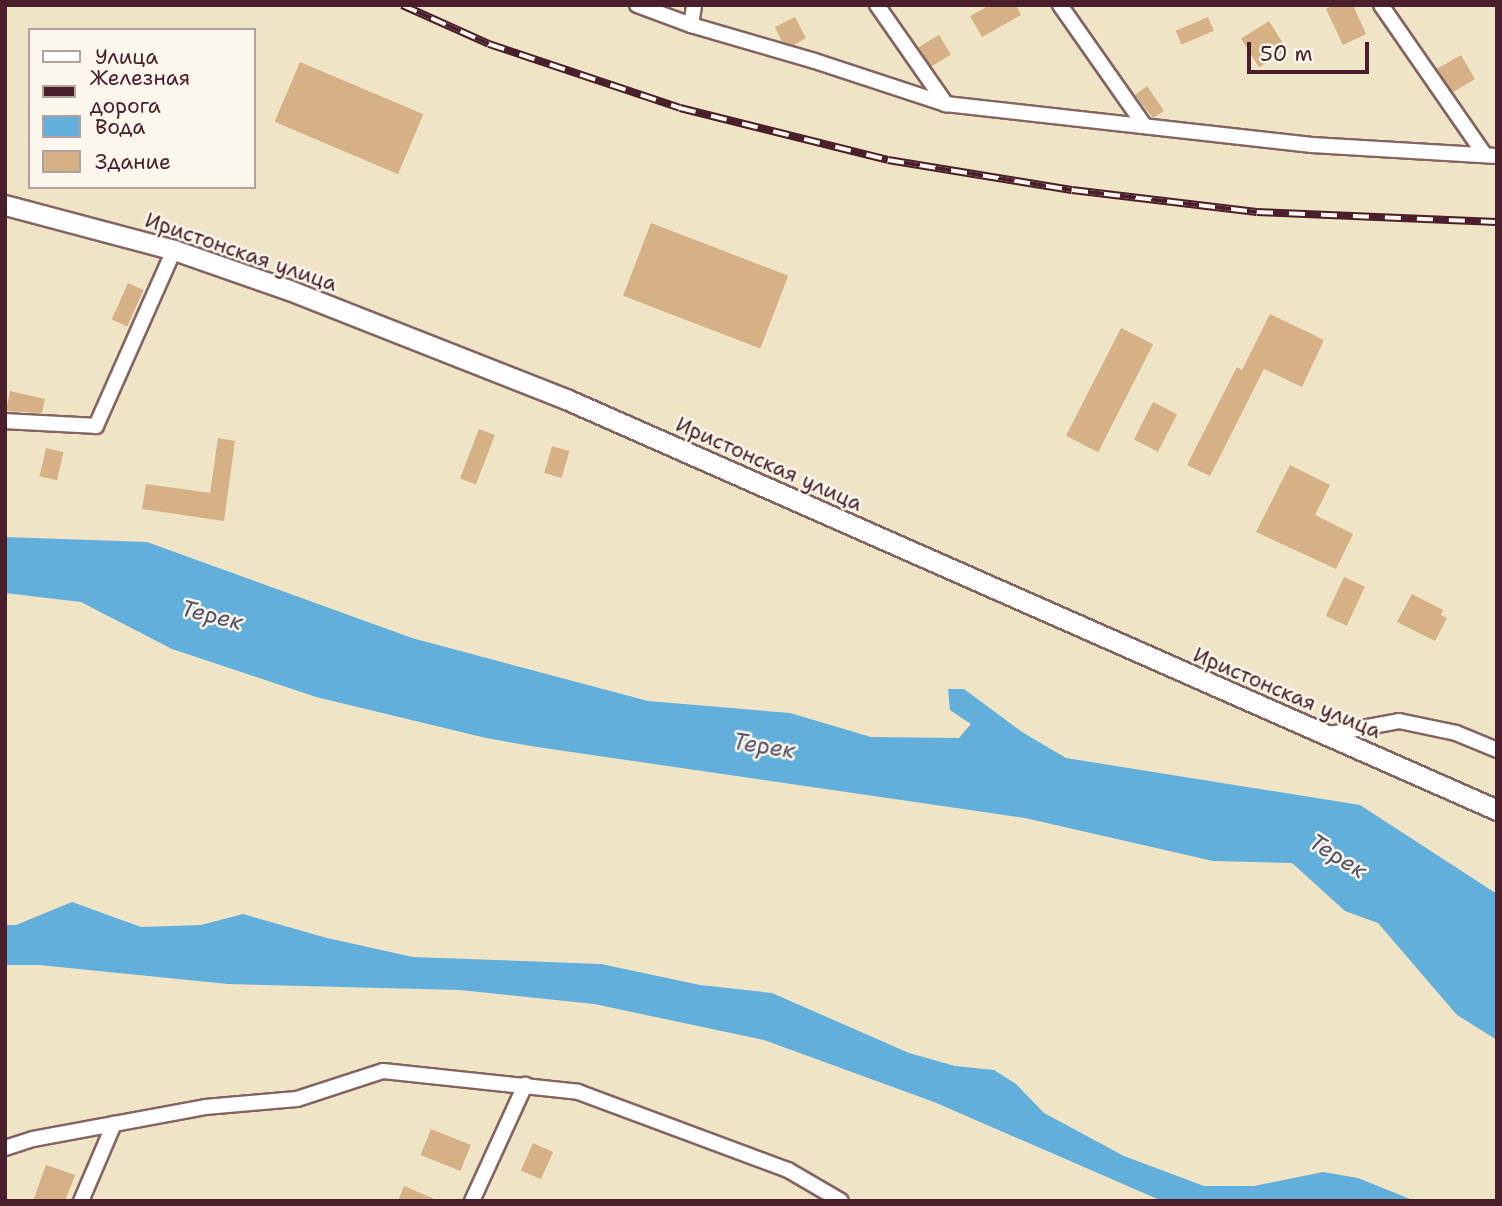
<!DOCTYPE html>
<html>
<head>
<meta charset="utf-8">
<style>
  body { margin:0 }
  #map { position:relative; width:1502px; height:1206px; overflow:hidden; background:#efe4c6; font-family:"Shantell Sans",sans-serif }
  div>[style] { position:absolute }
  .water>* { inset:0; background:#63afdc }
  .building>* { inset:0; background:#d5b185; transform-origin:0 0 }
  .roads { filter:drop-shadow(2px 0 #846461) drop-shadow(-2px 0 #846461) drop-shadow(0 2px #846461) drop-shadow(0 -2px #846461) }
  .minor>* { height:14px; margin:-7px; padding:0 7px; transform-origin:7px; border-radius:7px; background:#fff }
  .secondary>* { height:19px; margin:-9.5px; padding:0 9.5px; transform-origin:9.5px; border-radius:9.5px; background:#fff }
  .rail>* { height:8px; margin-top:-4px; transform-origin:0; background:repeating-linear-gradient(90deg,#fbf7ec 0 16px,#4a1f2b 0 32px); box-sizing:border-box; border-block:2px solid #4a1f2b }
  span { translate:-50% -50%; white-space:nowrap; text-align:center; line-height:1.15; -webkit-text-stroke:5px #fbf7ec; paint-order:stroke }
  .street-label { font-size:21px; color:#4a1f2b }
  .water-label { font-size:23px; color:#535169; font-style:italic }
  .frame { position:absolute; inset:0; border:7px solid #4a1f2b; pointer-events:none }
  .legend { position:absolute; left:28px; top:28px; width:228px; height:161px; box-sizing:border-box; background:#fbf7ec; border:2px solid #b4a19f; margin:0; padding:9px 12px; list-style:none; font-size:21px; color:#4a1f2b }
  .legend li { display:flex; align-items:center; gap:14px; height:35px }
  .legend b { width:35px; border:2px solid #b4a19f }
  .scale { position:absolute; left:1247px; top:42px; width:122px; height:32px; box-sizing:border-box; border:4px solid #4a1f2b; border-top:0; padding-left:9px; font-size:21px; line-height:24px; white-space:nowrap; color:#4a1f2b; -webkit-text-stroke:5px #fbf7ec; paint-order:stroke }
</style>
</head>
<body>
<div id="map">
  <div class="water">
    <i style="clip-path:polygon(5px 537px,147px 542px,412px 638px,648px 701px,790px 713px,871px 737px,959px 738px,971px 724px,950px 710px,948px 689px,964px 689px,1022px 732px,1066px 758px,1360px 805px,1497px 894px,1497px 1040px,1457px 1015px,1378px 923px,1345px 911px,1292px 863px,1213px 861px,1025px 818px,537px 747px,486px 738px,316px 697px,172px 649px,81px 602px,5px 593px)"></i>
    <i style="clip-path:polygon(72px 902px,141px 927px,201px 925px,243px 914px,327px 938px,413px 957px,601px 964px,700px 985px,772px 993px,909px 1053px,955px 1066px,994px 1070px,1016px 1084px,1044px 1113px,1124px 1156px,1204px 1186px,1254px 1186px,1323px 1172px,1358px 1178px,1415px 1201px,1162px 1201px,934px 1102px,764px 1040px,594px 1004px,460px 990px,228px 984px,39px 965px,5px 965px,5px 925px,16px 925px)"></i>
  </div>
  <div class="building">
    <i style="clip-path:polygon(990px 5px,1016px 5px,1021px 15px,982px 37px,970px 16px)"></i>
    <i style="clip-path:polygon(1334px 5px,1353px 5px,1366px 34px,1343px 45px,1326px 9px)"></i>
    <i style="clip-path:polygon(795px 17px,806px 38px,794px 45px,782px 42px,775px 27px)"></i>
    <i style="left:1208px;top:17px;width:15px;height:35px;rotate:67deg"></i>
    <i style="left:1269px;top:21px;width:34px;height:33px;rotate:58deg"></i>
    <i style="left:939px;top:35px;width:23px;height:24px;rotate:59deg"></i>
    <i style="left:1461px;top:55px;width:28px;height:28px;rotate:60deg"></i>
    <i style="left:300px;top:62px;width:134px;height:65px;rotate:23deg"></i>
    <i style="clip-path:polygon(1147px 86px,1164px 111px,1153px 118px,1135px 95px)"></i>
    <i style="left:651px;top:223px;width:147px;height:78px;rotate:21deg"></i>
    <i style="left:128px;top:283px;width:17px;height:40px;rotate:24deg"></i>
    <i style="clip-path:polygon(1270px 314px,1324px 340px,1302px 387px,1264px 369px,1210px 476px,1187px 465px,1237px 367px,1242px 370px)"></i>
    <i style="left:1121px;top:328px;width:36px;height:121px;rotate:27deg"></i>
    <i style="clip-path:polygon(10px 391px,45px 399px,42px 413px,6px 411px)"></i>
    <i style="left:1153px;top:402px;width:27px;height:42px;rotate:27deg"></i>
    <i style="left:479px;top:429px;width:17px;height:53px;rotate:21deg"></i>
    <i style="clip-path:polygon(218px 438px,235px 441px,224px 521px,142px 509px,146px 484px,210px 493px)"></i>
    <i style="left:552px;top:446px;width:18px;height:28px;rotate:16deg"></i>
    <i style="left:46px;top:448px;width:18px;height:29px;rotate:13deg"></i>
    <i style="clip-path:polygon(1290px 465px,1330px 485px,1315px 515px,1353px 534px,1336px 569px,1256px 532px)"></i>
    <i style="left:1344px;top:577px;width:23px;height:43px;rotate:25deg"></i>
    <i style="clip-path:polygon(1412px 594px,1443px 610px,1441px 615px,1447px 618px,1435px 641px,1397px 622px)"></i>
    <i style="left:431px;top:1129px;width:43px;height:28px;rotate:22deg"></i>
    <i style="left:533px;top:1143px;width:22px;height:30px;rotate:24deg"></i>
    <i style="clip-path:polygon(46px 1165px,75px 1175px,65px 1201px,33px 1201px)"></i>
    <i style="clip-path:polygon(404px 1186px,439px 1201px,398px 1201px)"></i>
  </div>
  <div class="roads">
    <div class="minor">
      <i style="left:637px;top:5px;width:58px;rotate:20.3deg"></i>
      <i style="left:691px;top:25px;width:129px;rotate:16.2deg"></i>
      <i style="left:815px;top:61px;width:138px;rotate:18.2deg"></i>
      <i style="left:946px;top:104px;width:368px;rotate:6.4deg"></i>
      <i style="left:1312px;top:145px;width:185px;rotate:3.4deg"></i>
      <i style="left:877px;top:5px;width:121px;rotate:55.1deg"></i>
      <i style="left:1060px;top:5px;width:146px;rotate:55deg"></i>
      <i style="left:1381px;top:5px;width:181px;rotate:55.3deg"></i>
      <i style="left:691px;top:25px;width:20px;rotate:-81deg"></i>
      <i style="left:5px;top:421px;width:91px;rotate:3.1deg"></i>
      <i style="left:96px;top:426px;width:193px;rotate:-66.1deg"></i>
      <i style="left:1330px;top:734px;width:70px;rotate:-10.7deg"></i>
      <i style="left:1399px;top:721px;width:58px;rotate:11.9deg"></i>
      <i style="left:1456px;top:733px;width:44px;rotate:22.5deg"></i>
      <i style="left:5px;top:1148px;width:29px;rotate:-18deg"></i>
      <i style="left:33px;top:1139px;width:175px;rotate:-10.5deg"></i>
      <i style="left:205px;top:1107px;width:92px;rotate:-5deg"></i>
      <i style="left:297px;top:1099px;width:90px;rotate:-18deg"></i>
      <i style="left:383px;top:1071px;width:196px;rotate:6.1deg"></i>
      <i style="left:578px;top:1092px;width:224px;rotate:20.4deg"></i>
      <i style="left:788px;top:1170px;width:61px;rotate:30.3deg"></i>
      <i style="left:81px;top:1201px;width:84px;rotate:-66.8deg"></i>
      <i style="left:472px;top:1201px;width:128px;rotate:-65.4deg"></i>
    </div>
    <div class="secondary">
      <i style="left:5px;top:205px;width:175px;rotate:14.9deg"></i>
      <i style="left:174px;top:250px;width:122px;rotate:19.2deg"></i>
      <i style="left:289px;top:290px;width:298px;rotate:21.5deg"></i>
      <i style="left:566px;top:399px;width:1018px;rotate:23.82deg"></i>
    </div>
  </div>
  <div class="rail">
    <i style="left:402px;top:5px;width:95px;rotate:24.1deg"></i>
    <i style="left:489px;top:44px;width:201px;rotate:18.5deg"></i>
    <i style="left:680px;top:108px;width:214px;rotate:14deg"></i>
    <i style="left:888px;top:160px;width:186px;rotate:9.3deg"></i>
    <i style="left:1072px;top:190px;width:186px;rotate:6.8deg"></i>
    <i style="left:1257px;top:212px;width:240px;rotate:2.4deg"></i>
  </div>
  <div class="street-label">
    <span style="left:241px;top:252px;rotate:19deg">Иристонская улица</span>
    <span style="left:769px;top:464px;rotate:24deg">Иристонская улица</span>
    <span style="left:1287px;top:693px;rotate:23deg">Иристонская улица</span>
  </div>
  <div class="water-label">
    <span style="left:212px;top:615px;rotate:14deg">Терек</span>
    <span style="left:764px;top:746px;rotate:9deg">Терек</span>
    <span style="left:1338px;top:856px;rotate:32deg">Терек</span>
  </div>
  <div class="frame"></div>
  <ul class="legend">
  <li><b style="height:9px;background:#fff"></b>Улица</li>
  <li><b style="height:9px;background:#4a1f2b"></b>Железная дорога</li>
  <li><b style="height:19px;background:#63afdc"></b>Вода</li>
  <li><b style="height:19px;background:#d5b185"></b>Здание</li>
  </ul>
  <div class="scale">50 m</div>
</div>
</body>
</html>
